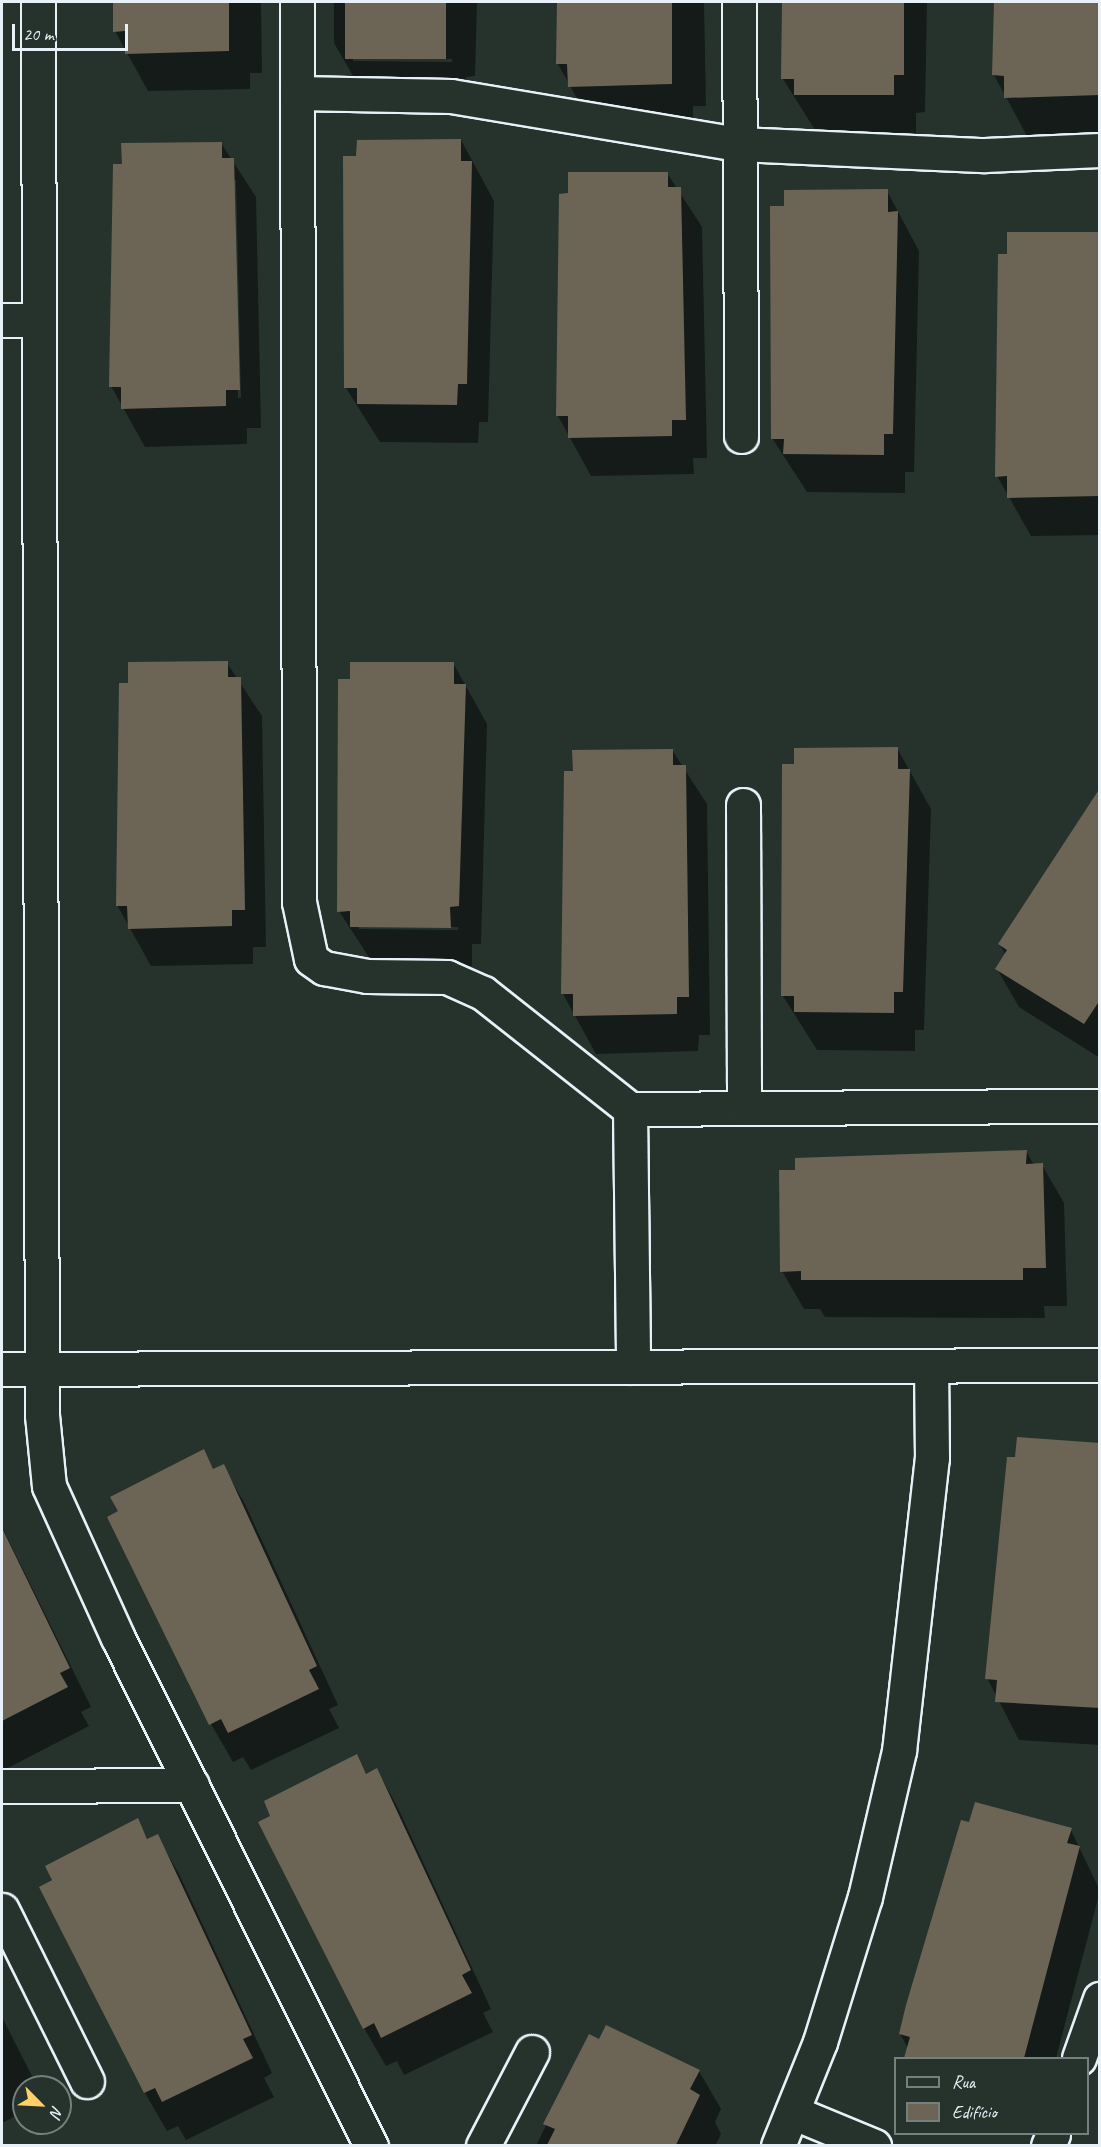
<!DOCTYPE html>
<html>
<head>
<meta charset="utf-8">
<style>
  body { margin:0 }
  #map { position:relative; width:1101px; height:2147px; overflow:hidden; background:#26332d; font-family:Caveat,sans-serif }
  div>[style] { position:absolute }
  .shadow>* { inset:0; background:#0007 }
  .building>* { inset:0; background:#6c6555; transform-origin:0 0 }
  .roads { filter:drop-shadow(2px 0 #e8f1f8) drop-shadow(-2px 0 #e8f1f8) drop-shadow(0 2px #e8f1f8) drop-shadow(0 -2px #e8f1f8) }
  .minor>* { height:33px; margin:-16.5px; padding:0 16.5px; transform-origin:16.5px; border-radius:16.5px; background:#26332d }
  span { translate:-50% -50%; white-space:nowrap; text-align:center; line-height:1.15; -webkit-text-stroke:5px #26332d; paint-order:stroke }
  .frame { position:absolute; inset:0; border:3px solid #e8f1f8; pointer-events:none }
  .legend { position:absolute; left:894px; top:2057px; width:195px; height:78px; box-sizing:border-box; background:#26332d; border:2px solid #747f7e; margin:0; padding:8px 10px; list-style:none; font-size:18px; color:#e8f1f8 }
  .legend li { display:flex; align-items:center; gap:12px; height:30px }
  .legend b { width:30px; border:2px solid #747f7e }
  .north { position:absolute; left:12px; top:2075px; width:60px; height:60px; box-sizing:border-box; background:#26332d; border:2px solid #747f7e; border-radius:50%; rotate:114deg; font-size:16px; font-weight:700; line-height:24px; text-align:center; color:#e8f1f8 }
  .north::after { content:''; display:block; margin:auto; width:21px; height:27px; background:#ffd166; clip-path:polygon(50% 0,100% 100%,50% 72%,0 100%) }
  .scale { position:absolute; left:12px; top:24px; width:116px; height:27px; box-sizing:border-box; border:3px solid #e8f1f8; border-top:0; padding-left:8px; font-size:18px; line-height:21px; white-space:nowrap; color:#e8f1f8; -webkit-text-stroke:4px #26332d; paint-order:stroke }
</style>
</head>
<body>
<div id="map">
  <div class="shadow">
    <i style="clip-path:polygon(115px 2px,261px 2px,262px 73px,250px 73px,250px 89px,148px 91px,115px 31px)"></i>
    <i style="clip-path:polygon(evenodd,334px 2px,477px 2px,475px 76px,466px 77px,466px 98px,356px 81px,334px 43px,334px 2px,353px 58px,452px 59px,452px 62px,353px 61px,353px 58px)"></i>
    <i style="clip-path:polygon(558px 2px,704px 2px,706px 106px,693px 106px,693px 122px,591px 124px,558px 64px)"></i>
    <i style="clip-path:polygon(782px 2px,927px 2px,925px 112px,916px 113px,916px 133px,817px 133px,783px 79px)"></i>
    <i style="clip-path:polygon(995px 2px,1100px 2px,1100px 134px,1027px 136px,994px 75px)"></i>
    <i style="clip-path:polygon(461px 140px,494px 201px,488px 422px,479px 422px,478px 443px,380px 442px,346px 388px,358px 157px)"></i>
    <i style="clip-path:polygon(evenodd,221px 143px,256px 197px,261px 428px,247px 428px,247px 444px,145px 447px,111px 386px,123px 165px,221px 143px,233px 180px,236px 180px,241px 398px,238px 398px,233px 180px)"></i>
    <i style="clip-path:polygon(667px 173px,702px 227px,707px 458px,693px 458px,694px 474px,591px 476px,558px 416px,570px 195px)"></i>
    <i style="clip-path:polygon(887px 191px,919px 251px,914px 472px,905px 472px,905px 493px,807px 492px,772px 438px,785px 208px)"></i>
    <i style="clip-path:polygon(1100px 233px,1100px 535px,1031px 536px,997px 476px,1008px 255px)"></i>
    <i style="clip-path:polygon(227px 663px,262px 716px,266px 947px,253px 947px,253px 964px,151px 966px,117px 905px)"></i>
    <i style="clip-path:polygon(evenodd,453px 663px,487px 724px,481px 944px,472px 944px,472px 966px,374px 965px,339px 911px,351px 680px,453px 663px,359px 926px,458px 927px,458px 930px,359px 929px,359px 926px)"></i>
    <i style="clip-path:polygon(897px 748px,931px 809px,924px 1030px,915px 1030px,915px 1051px,817px 1050px,783px 996px,783px 766px)"></i>
    <i style="clip-path:polygon(672px 750px,707px 804px,710px 1035px,699px 1035px,698px 1051px,596px 1054px,563px 994px)"></i>
    <i style="clip-path:polygon(1100px 794px,1100px 1058px,1019px 1007px,997px 969px,1006px 955px,999px 944px)"></i>
    <i style="clip-path:polygon(1026px 1151px,1034px 1165px,1042px 1165px,1064px 1203px,1067px 1306px,1044px 1306px,1045px 1318px,825px 1317px,820px 1309px,804px 1309px,782px 1271px)"></i>
    <i style="clip-path:polygon(1100px 1445px,1100px 1745px,1019px 1740px,987px 1678px)"></i>
    <i style="clip-path:polygon(203px 1451px,214px 1470px,223px 1466px,245px 1504px,338px 1705px,329px 1709px,339px 1728px,251px 1770px,243px 1757px,233px 1762px,211px 1724px)"></i>
    <i style="clip-path:polygon(2px 1527px,91px 1707px,81px 1712px,89px 1726px,2px 1771px)"></i>
    <i style="clip-path:polygon(356px 1756px,367px 1775px,377px 1770px,398px 1808px,491px 2009px,483px 2013px,493px 2032px,404px 2075px,397px 2061px,386px 2066px,364px 2028px,272px 1816px)"></i>
    <i style="clip-path:polygon(137px 1820px,148px 1840px,157px 1836px,179px 1874px,272px 2073px,264px 2078px,274px 2097px,186px 2140px,178px 2126px,167px 2131px,145px 2093px,41px 1887px)"></i>
    <i style="clip-path:polygon(1071px 1830px,1100px 1891px,1056px 2058px,906px 2058px,908px 2048px,900px 2034px)"></i>
    <i style="clip-path:polygon(2px 2017px,37px 2086px,24px 2087px,24px 2112px,2px 2123px)"></i>
    <i style="clip-path:polygon(589px 2036px,699px 2071px,721px 2109px,715px 2122px,721px 2134px,715px 2146px,536px 2146px)"></i>
  </div>
  <div class="building">
    <i style="clip-path:polygon(113px 2px,229px 2px,229px 51px,125px 54px,125px 31px,113px 32px)"></i>
    <i style="left:345px;top:2px;width:101px;height:57px"></i>
    <i style="clip-path:polygon(557px 2px,672px 2px,672px 84px,568px 87px,567px 64px,556px 64px)"></i>
    <i style="clip-path:polygon(782px 2px,904px 2px,904px 75px,894px 75px,894px 95px,794px 95px,794px 79px,781px 79px)"></i>
    <i style="clip-path:polygon(994px 2px,1100px 2px,1100px 95px,1004px 98px,1004px 76px,992px 75px)"></i>
    <i style="clip-path:polygon(461px 139px,461px 161px,472px 161px,467px 384px,458px 384px,457px 405px,357px 404px,357px 388px,344px 388px,343px 156px,356px 156px,357px 140px)"></i>
    <i style="clip-path:polygon(222px 142px,222px 158px,234px 158px,240px 390px,226px 390px,226px 406px,121px 409px,121px 387px,109px 387px,113px 164px,122px 164px,121px 143px)"></i>
    <i style="clip-path:polygon(568px 172px,668px 172px,668px 187px,681px 187px,686px 420px,672px 420px,672px 436px,568px 438px,568px 416px,556px 416px,559px 194px,568px 193px)"></i>
    <i style="clip-path:polygon(888px 189px,888px 212px,898px 211px,893px 434px,884px 434px,884px 455px,783px 454px,784px 439px,771px 439px,770px 206px,784px 206px,784px 190px)"></i>
    <i style="clip-path:polygon(1007px 232px,1100px 232px,1100px 496px,1007px 498px,1007px 476px,995px 477px,998px 254px,1007px 254px)"></i>
    <i style="clip-path:polygon(228px 661px,228px 677px,241px 677px,245px 910px,232px 910px,232px 926px,128px 929px,127px 906px,116px 906px,119px 683px,128px 683px,128px 662px)"></i>
    <i style="clip-path:polygon(350px 662px,454px 662px,454px 684px,466px 684px,459px 906px,450px 907px,451px 928px,350px 927px,350px 911px,337px 912px,338px 679px,350px 679px)"></i>
    <i style="clip-path:polygon(898px 747px,898px 769px,910px 769px,903px 992px,894px 992px,894px 1013px,794px 1012px,794px 996px,781px 996px,782px 764px,794px 764px,794px 748px)"></i>
    <i style="clip-path:polygon(673px 749px,673px 765px,686px 765px,689px 997px,677px 997px,677px 1014px,573px 1016px,573px 994px,561px 994px,564px 771px,573px 771px,572px 750px)"></i>
    <i style="clip-path:polygon(1100px 788px,1100px 1000px,1084px 1024px,995px 969px,1007px 950px,998px 944px)"></i>
    <i style="clip-path:polygon(1027px 1150px,1026px 1164px,1043px 1163px,1046px 1268px,1023px 1268px,1023px 1280px,801px 1280px,801px 1271px,780px 1272px,779px 1170px,795px 1170px,795px 1158px)"></i>
    <i style="clip-path:polygon(1017px 1437px,1100px 1443px,1100px 1708px,995px 1702px,997px 1680px,985px 1679px,1007px 1457px,1015px 1457px)"></i>
    <i style="clip-path:polygon(204px 1449px,213px 1469px,224px 1464px,317px 1666px,309px 1670px,319px 1689px,228px 1733px,221px 1719px,209px 1725px,107px 1517px,118px 1511px,110px 1497px)"></i>
    <i style="clip-path:polygon(2px 1528px,70px 1668px,60px 1673px,68px 1687px,2px 1721px)"></i>
    <i style="clip-path:polygon(357px 1754px,366px 1774px,377px 1768px,471px 1970px,462px 1975px,472px 1993px,381px 2038px,374px 2023px,363px 2029px,258px 1822px,270px 1816px,264px 1801px)"></i>
    <i style="clip-path:polygon(975px 1802px,1072px 1828px,1067px 1843px,1080px 1846px,1024px 2058px,904px 2058px,910px 2037px,899px 2034px,906px 2005px,961px 1820px,969px 1822px)"></i>
    <i style="clip-path:polygon(138px 1818px,147px 1839px,158px 1834px,252px 2035px,243px 2039px,253px 2058px,162px 2102px,155px 2088px,144px 2093px,39px 1887px,52px 1880px,45px 1866px)"></i>
    <i style="clip-path:polygon(606px 2025px,700px 2070px,690px 2089px,700px 2095px,676px 2145px,547px 2145px,555px 2129px,543px 2124px,589px 2034px,599px 2039px)"></i>
  </div>
  <div class="roads">
    <div class="minor">
      <i style="left:38px;top:2px;width:1413px;rotate:89.84deg"></i>
      <i style="left:42px;top:1415px;width:71px;rotate:84.4deg"></i>
      <i style="left:49px;top:1486px;width:167px;rotate:65.6deg"></i>
      <i style="left:118px;top:1638px;width:568px;rotate:63.53deg"></i>
      <i style="left:297px;top:2px;width:900px;rotate:89.87deg"></i>
      <i style="left:299px;top:902px;width:58px;rotate:78.1deg"></i>
      <i style="left:311px;top:959px;width:16px;rotate:35deg"></i>
      <i style="left:324px;top:968px;width:44px;rotate:10.5deg"></i>
      <i style="left:367px;top:976px;width:80px;rotate:0.7deg"></i>
      <i style="left:447px;top:977px;width:39px;rotate:24deg"></i>
      <i style="left:483px;top:993px;width:187px;rotate:38.3deg"></i>
      <i style="left:630px;top:1109px;width:470px;rotate:-0.4deg"></i>
      <i style="left:739px;top:2px;width:434px;rotate:89.7deg"></i>
      <i style="left:297px;top:93px;width:154px;rotate:1.1deg"></i>
      <i style="left:451px;top:96px;width:292px;rotate:9.5deg"></i>
      <i style="left:739px;top:144px;width:246px;rotate:2.6deg"></i>
      <i style="left:985px;top:155px;width:115px;rotate:-2.5deg"></i>
      <i style="left:2px;top:320px;width:36px"></i>
      <i style="left:743px;top:805px;width:303px;rotate:89.8deg"></i>
      <i style="left:630px;top:1109px;width:258px;rotate:89.3deg"></i>
      <i style="left:2px;top:1369px;width:1098px;rotate:-0.21deg"></i>
      <i style="left:2px;top:1786px;width:190px;rotate:-0.3deg"></i>
      <i style="left:2px;top:1910px;width:191px;rotate:63.6deg"></i>
      <i style="left:1079px;top:2058px;width:63px;rotate:-70.4deg"></i>
      <i style="left:792px;top:2112px;width:89px;rotate:22.5deg"></i>
      <i style="left:483px;top:2146px;width:106px;rotate:-62.5deg"></i>
      <i style="left:778px;top:2146px;width:112px;rotate:-68deg"></i>
      <i style="left:820px;top:2042px;width:152px;rotate:-72.8deg"></i>
      <i style="left:865px;top:1897px;width:150px;rotate:-76.9deg"></i>
      <i style="left:899px;top:1751px;width:295px;rotate:-83.6deg"></i>
      <i style="left:932px;top:1458px;width:90px;rotate:-90.6deg"></i>
      <i style="left:1048px;top:2146px;width:13px;rotate:-67deg"></i>
    </div>
  </div>
  <div class="frame"></div>
  <ul class="legend">
  <li><b style="height:8px;background:#26332d"></b>Rua</li>
  <li><b style="height:16px;background:#6c6555"></b>Edifício</li>
  </ul>
  <div class="north">N</div>
  <div class="scale">20 m</div>
</div>
</body>
</html>
